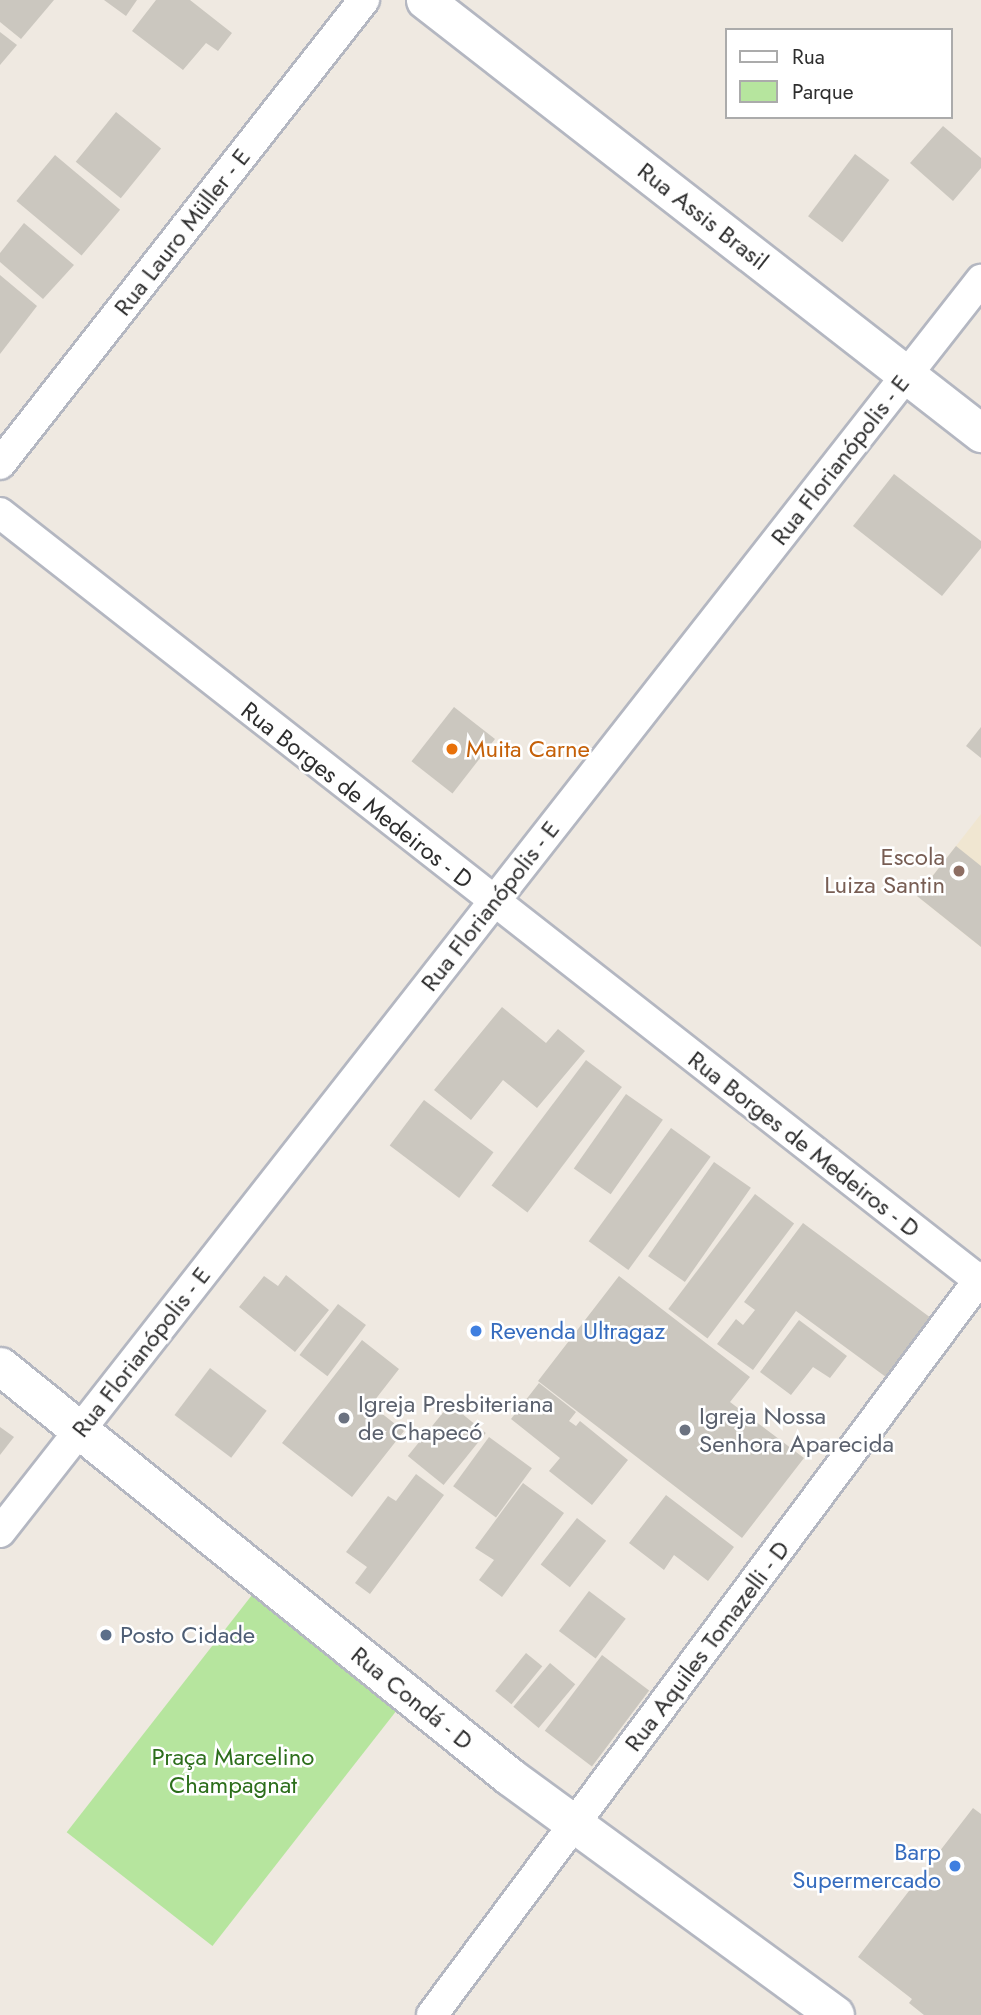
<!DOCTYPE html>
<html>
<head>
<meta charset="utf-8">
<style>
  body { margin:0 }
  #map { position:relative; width:981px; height:2015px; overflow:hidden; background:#efe9e1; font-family:Jost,sans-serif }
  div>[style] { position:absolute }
  .education>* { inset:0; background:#f0e6d1 }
  .green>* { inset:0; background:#b6e59e; transform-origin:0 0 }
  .building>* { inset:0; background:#cbc7bf; transform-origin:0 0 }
  .roads { filter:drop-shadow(2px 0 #b4b7c1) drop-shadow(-2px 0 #b4b7c1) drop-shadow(0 2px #b4b7c1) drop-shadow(0 -2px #b4b7c1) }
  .minor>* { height:30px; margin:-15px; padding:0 15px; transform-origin:15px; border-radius:15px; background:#fff }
  .tertiary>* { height:37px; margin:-18.5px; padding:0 18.5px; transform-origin:18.5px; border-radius:18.5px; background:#fff }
  .dots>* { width:19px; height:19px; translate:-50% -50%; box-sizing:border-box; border:4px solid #fff; border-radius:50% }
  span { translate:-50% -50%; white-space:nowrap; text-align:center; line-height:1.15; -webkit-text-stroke:5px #fff; paint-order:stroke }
  .street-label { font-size:24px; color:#2e2e2e }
  .food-label { font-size:24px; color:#c56008 }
  .left { translate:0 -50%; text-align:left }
  .education-label { font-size:24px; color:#785e54 }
  .right { translate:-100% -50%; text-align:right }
  .shop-label { font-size:24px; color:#366cbe }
  .worship-label { font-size:24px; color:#5b616d }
  .service-label { font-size:24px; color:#4e5e75 }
  .park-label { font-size:24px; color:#2c6e1b }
  .legend { position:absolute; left:725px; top:28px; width:228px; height:91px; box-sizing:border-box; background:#fff; border:2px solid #ababab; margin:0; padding:9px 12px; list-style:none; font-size:21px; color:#2e2e2e }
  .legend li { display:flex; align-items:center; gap:14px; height:35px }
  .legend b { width:35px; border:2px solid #ababab }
</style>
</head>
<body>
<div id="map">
  <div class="education">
    <i style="clip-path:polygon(981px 814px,981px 947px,917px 896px)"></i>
  </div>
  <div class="green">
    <i style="left:252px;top:1595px;width:185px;height:301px;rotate:38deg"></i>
  </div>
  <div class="building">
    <i style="clip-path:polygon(0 0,54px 0,21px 39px,0 22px)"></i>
    <i style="clip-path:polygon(104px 0,137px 0,126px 16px)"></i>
    <i style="clip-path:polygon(156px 0,190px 0,232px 33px,218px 51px,206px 43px,183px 70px,132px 31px)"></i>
    <i style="clip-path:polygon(0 32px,17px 45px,0 65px)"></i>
    <i style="left:116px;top:112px;width:58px;height:64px;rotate:39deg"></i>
    <i style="clip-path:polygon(943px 126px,981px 158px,981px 168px,953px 201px,910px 163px)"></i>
    <i style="left:855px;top:154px;width:43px;height:78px;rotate:37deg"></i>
    <i style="left:55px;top:155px;width:85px;height:60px;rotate:40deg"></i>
    <i style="clip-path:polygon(24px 223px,74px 265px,43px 299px,0 262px,0 253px)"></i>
    <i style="clip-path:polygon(0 275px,37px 306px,0 354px)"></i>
    <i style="clip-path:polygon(894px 474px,981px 541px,981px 548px,942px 596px,853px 526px)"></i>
    <i style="left:454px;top:707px;width:52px;height:69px;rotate:38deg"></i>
    <i style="clip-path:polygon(981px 727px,981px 758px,966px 746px)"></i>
    <i style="clip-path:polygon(956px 846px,981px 866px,981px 947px,917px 896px)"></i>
    <i style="clip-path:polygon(502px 1007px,546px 1043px,558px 1029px,585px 1051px,537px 1108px,503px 1080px,471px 1120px,434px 1090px)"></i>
    <i style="left:586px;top:1060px;width:45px;height:157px;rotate:37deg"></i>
    <i style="left:626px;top:1094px;width:45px;height:91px;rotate:35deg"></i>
    <i style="left:424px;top:1100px;width:87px;height:57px;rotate:37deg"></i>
    <i style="left:671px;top:1128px;width:49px;height:140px;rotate:36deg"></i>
    <i style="left:714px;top:1162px;width:45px;height:115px;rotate:35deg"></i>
    <i style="left:755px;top:1194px;width:49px;height:144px;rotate:37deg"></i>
    <i style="clip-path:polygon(803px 1223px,935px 1321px,890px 1380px,796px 1311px,753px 1370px,717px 1344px,736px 1319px,743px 1325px,755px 1310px,744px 1302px)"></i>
    <i style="clip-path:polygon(286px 1275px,329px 1310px,295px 1352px,239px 1307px,264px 1276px,278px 1286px)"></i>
    <i style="clip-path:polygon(619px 1276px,750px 1377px,730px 1402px,804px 1458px,742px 1538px,538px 1381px)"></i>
    <i style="left:338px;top:1304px;width:35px;height:64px;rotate:37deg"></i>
    <i style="clip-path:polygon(799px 1320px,847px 1356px,830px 1378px,813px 1367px,791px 1395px,760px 1372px)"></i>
    <i style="clip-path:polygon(362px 1340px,399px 1369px,371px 1405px,404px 1431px,352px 1497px,282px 1443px)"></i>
    <i style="left:210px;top:1368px;width:71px;height:59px;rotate:37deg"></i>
    <i style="clip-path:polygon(539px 1383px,576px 1412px,569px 1421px,576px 1426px,580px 1421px,628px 1460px,592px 1505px,549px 1471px,560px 1458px,511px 1419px)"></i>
    <i style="left:450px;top:1404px;width:46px;height:67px;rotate:39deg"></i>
    <i style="clip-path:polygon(0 1427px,14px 1437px,0 1455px)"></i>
    <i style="left:489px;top:1437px;width:53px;height:61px;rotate:36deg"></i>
    <i style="clip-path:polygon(416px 1474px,444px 1495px,370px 1594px,355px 1583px,367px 1567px,346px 1552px,388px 1496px,396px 1501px)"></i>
    <i style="clip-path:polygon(523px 1483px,564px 1513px,502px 1597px,479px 1580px,494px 1560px,475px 1548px)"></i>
    <i style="clip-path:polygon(666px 1495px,734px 1547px,708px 1581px,674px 1555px,664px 1570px,629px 1543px)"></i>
    <i style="left:577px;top:1518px;width:37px;height:59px;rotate:38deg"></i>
    <i style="left:589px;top:1591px;width:46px;height:50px;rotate:37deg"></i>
    <i style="left:526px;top:1653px;width:21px;height:49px;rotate:39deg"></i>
    <i style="left:602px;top:1655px;width:59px;height:95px;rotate:37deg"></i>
    <i style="left:550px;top:1663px;width:33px;height:57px;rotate:40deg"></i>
    <i style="clip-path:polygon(973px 1808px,981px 1814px,981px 2015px,924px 2015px,909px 2003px,912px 1999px,858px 1957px)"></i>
  </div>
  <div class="roads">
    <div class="minor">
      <i style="left:0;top:464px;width:590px;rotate:-51.89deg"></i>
      <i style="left:0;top:513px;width:1246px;rotate:38.09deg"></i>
      <i style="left:0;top:1532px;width:1591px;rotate:-51.92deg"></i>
      <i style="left:432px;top:2015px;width:920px;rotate:-53.35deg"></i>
    </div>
    <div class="tertiary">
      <i style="left:425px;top:0;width:705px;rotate:37.91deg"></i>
      <i style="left:0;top:1366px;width:654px;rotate:38.85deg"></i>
      <i style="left:509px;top:1776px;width:404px;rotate:36.2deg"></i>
    </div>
  </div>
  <div class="dots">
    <i style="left:452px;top:749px;background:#e8710a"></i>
    <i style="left:959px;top:871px;background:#8d6e63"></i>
    <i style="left:476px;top:1331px;background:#3f7fe0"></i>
    <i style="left:344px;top:1418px;background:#6b7280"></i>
    <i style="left:685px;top:1430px;background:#6b7280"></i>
    <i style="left:106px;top:1635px;background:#5c6f8a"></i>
    <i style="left:955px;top:1866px;background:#3f7fe0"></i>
  </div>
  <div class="street-label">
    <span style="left:703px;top:216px;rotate:38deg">Rua Assis Brasil</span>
    <span style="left:182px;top:232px;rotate:-52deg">Rua Lauro Müller - E</span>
    <span style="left:840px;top:460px;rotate:-52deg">Rua Florianópolis - E</span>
    <span style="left:357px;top:795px;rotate:38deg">Rua Borges de Medeiros - D</span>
    <span style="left:490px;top:906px;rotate:-52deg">Rua Florianópolis - E</span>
    <span style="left:804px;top:1144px;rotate:38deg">Rua Borges de Medeiros - D</span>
    <span style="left:141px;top:1352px;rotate:-52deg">Rua Florianópolis - E</span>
    <span style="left:707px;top:1646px;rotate:-53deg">Rua Aquiles Tomazelli - D</span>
    <span style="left:412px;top:1698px;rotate:39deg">Rua Condá - D</span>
  </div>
  <div class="food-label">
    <span class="left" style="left:466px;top:749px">Muita Carne</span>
  </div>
  <div class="education-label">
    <span class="right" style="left:945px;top:871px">Escola<br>Luiza Santin</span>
  </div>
  <div class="shop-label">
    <span class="left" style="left:490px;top:1331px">Revenda Ultragaz</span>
    <span class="right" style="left:941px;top:1866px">Barp<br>Supermercado</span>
  </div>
  <div class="worship-label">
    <span class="left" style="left:358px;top:1418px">Igreja Presbiteriana<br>de Chapecó</span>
    <span class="left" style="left:699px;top:1430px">Igreja Nossa<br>Senhora Aparecida</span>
  </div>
  <div class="service-label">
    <span class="left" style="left:120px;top:1635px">Posto Cidade</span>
  </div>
  <div class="park-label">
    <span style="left:233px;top:1771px">Praça Marcelino<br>Champagnat</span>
  </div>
  <ul class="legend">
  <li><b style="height:9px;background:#fff"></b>Rua</li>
  <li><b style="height:19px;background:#b6e59e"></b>Parque</li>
  </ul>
</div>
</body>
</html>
